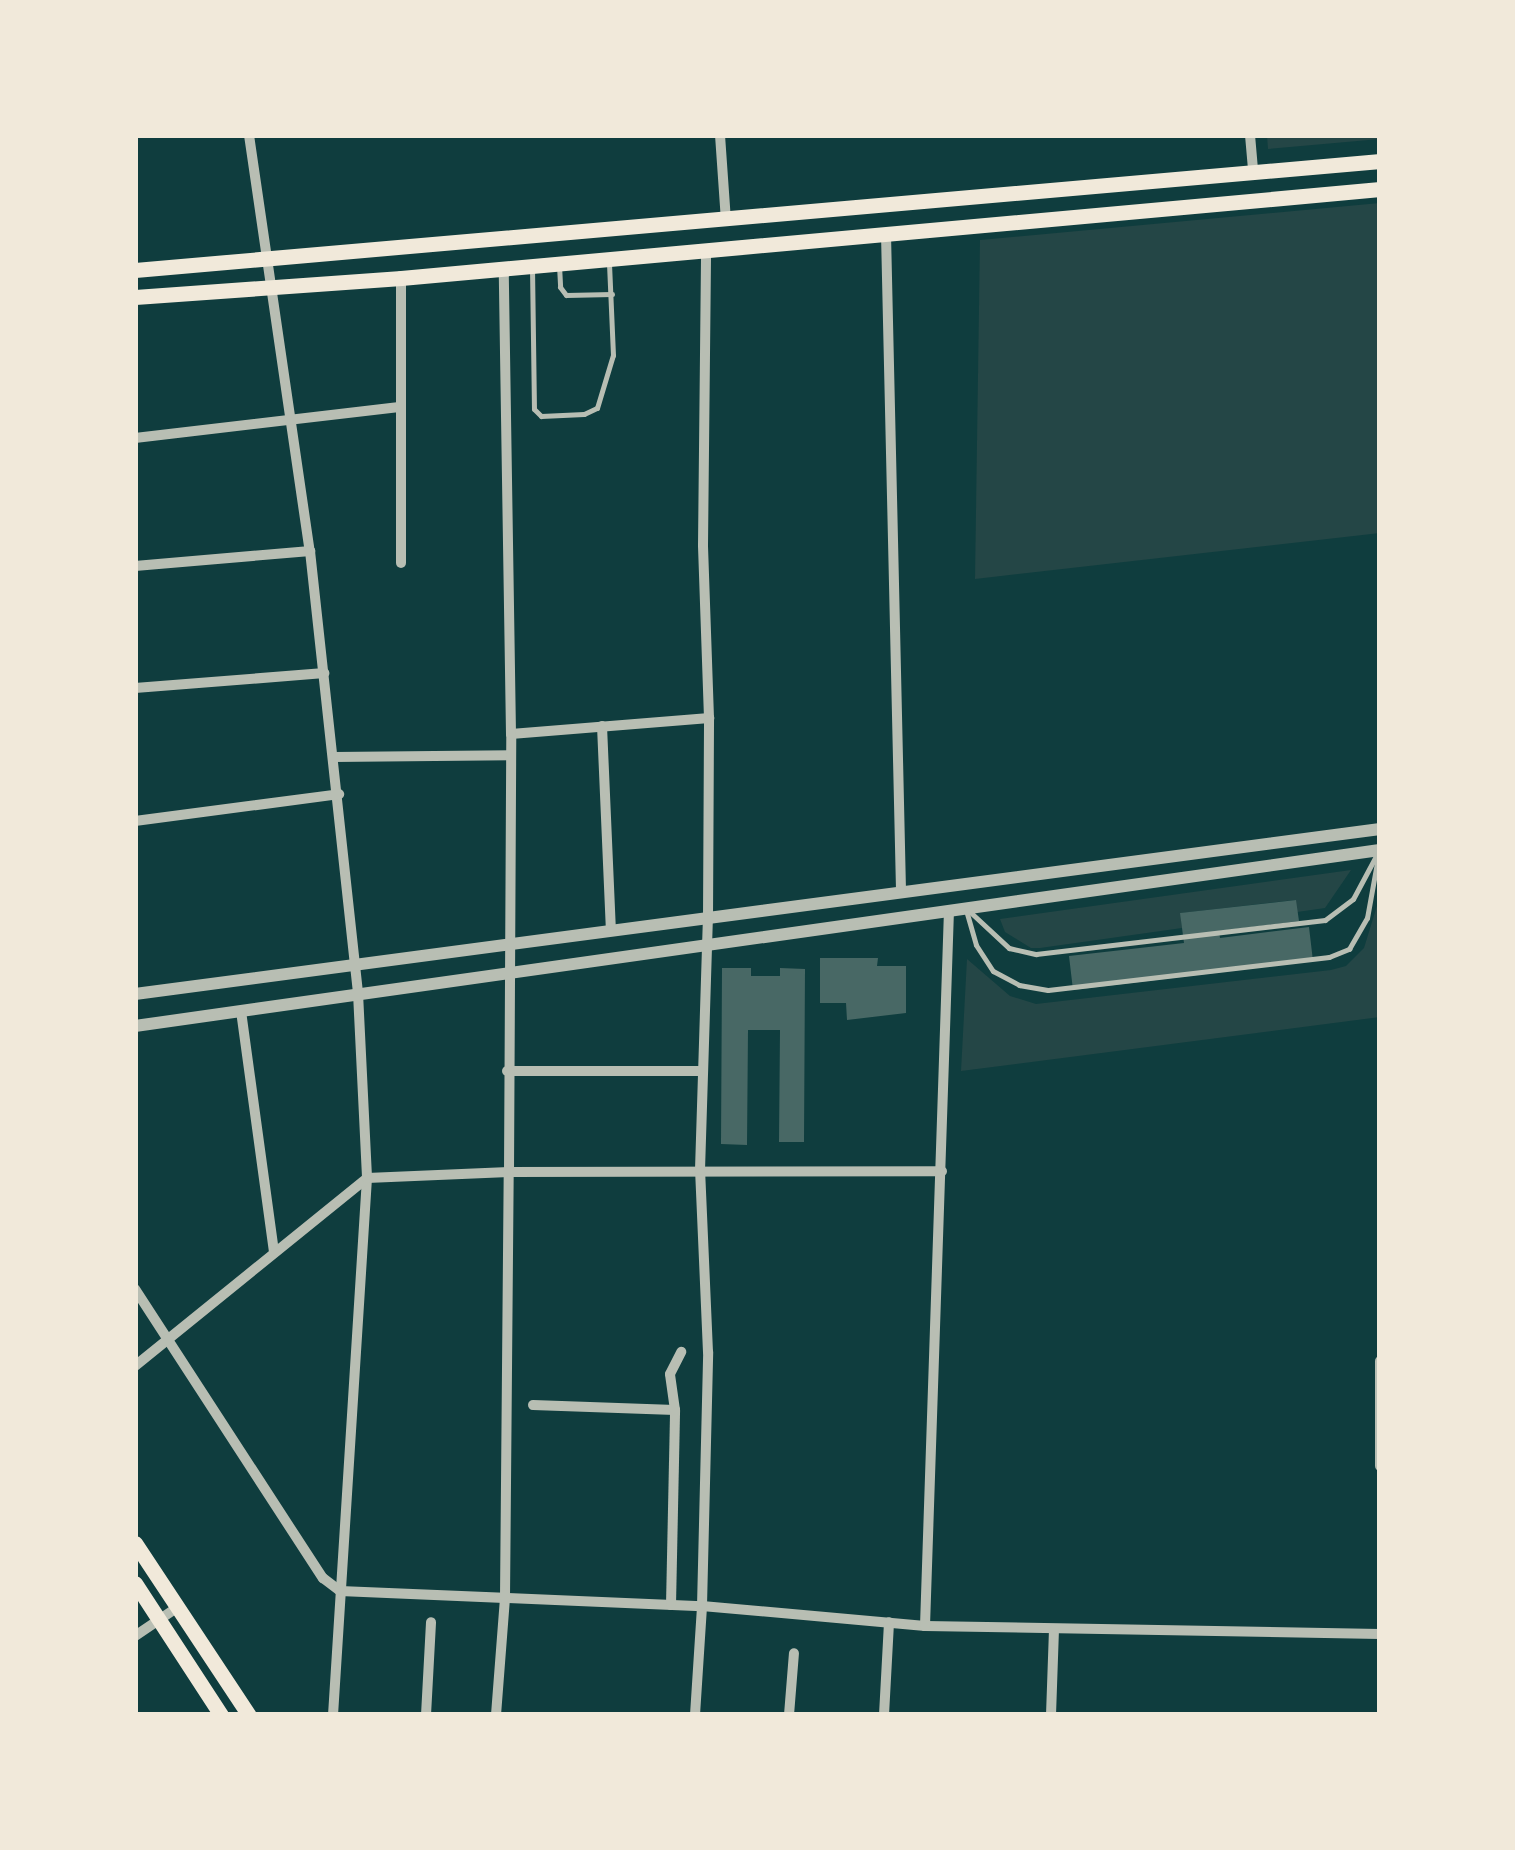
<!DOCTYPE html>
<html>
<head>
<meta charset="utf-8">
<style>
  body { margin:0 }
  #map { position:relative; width:1515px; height:1850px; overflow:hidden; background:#0f3d3e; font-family:Cabin,sans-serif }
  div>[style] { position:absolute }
  .green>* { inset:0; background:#244646 }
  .building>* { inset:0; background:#486865 }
  .service>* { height:5px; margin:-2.5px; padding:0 2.5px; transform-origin:2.5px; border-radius:2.5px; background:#b8beb3 }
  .minor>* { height:10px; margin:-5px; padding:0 5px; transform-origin:5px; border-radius:5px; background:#b8beb3 }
  .tertiary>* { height:12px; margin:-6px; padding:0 6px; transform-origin:6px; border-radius:6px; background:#b8beb3 }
  .secondary>* { height:15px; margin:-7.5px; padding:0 7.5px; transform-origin:7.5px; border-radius:7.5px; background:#f1e9da }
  span { translate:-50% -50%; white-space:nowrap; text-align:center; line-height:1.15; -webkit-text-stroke:10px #f1e9da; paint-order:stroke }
  .frame { position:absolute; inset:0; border:138px solid #f1e9da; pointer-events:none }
</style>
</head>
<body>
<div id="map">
  <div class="green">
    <i style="clip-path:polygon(1267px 135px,1380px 135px,1380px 139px,1268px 149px)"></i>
    <i style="clip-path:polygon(1380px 203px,1380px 533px,975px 579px,980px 240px)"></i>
    <i style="clip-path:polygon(1351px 870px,1325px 908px,1297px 912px,1295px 900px,1181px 913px,1182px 928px,1040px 948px,1031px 948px,1005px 932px,1000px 919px)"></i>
    <i style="clip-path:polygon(1380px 896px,1380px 1017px,961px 1071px,967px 959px,1010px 996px,1036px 1004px,1331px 970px,1346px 966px,1364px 948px)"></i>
  </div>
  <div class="building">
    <i style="clip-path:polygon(1296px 900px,1299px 921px,1219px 931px,1220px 938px,1309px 927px,1313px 961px,1073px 990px,1069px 956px,1184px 943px,1180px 913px)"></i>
    <i style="clip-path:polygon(820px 958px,878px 958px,877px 966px,906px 966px,906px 1013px,847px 1020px,846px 1003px,820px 1003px)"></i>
    <i style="clip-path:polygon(722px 968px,751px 968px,751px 976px,780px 976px,780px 968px,805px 969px,804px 1142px,779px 1142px,780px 1030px,748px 1030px,747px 1145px,721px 1144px)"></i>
  </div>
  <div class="service">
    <i style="left:559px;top:265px;width:22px;rotate:87deg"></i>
    <i style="left:560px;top:287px;width:10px;rotate:53deg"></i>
    <i style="left:566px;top:295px;width:46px;rotate:-1.2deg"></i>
    <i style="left:532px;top:267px;width:142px;rotate:89.2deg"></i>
    <i style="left:534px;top:409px;width:10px;rotate:45deg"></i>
    <i style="left:541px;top:416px;width:43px;rotate:-2.7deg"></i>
    <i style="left:584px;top:414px;width:14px;rotate:-25deg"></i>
    <i style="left:597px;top:408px;width:55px;rotate:-73.2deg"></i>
    <i style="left:613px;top:355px;width:92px;rotate:-92.5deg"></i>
    <i style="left:966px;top:910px;width:36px;rotate:74deg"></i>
    <i style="left:976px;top:945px;width:31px;rotate:57deg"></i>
    <i style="left:993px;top:971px;width:30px;rotate:28deg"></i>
    <i style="left:1019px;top:985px;width:29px;rotate:10deg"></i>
    <i style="left:1048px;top:990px;width:283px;rotate:-6.7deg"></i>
    <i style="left:1329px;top:957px;width:22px;rotate:-22deg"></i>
    <i style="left:1349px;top:949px;width:36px;rotate:-60deg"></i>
    <i style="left:1367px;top:918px;width:68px;rotate:-79.8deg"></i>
    <i style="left:968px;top:910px;width:56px;rotate:42.8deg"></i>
    <i style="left:1009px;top:948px;width:28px;rotate:13deg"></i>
    <i style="left:1036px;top:954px;width:291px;rotate:-6.7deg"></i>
    <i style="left:1325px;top:920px;width:35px;rotate:-37deg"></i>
    <i style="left:1353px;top:899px;width:49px;rotate:-61.9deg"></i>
  </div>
  <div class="minor">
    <i style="left:249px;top:135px;width:420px;rotate:81.7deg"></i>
    <i style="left:310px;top:551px;width:445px;rotate:83.8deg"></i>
    <i style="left:358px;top:993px;width:185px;rotate:87.2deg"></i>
    <i style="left:367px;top:1178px;width:538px;rotate:93.62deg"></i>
    <i style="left:720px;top:135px;width:85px;rotate:86deg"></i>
    <i style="left:1250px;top:135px;width:36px;rotate:85deg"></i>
    <i style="left:886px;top:234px;width:658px;rotate:88.69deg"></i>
    <i style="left:135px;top:438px;width:266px;rotate:-6.7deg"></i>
    <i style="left:401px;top:563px;width:285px;rotate:-90deg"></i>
    <i style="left:135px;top:566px;width:176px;rotate:-4.9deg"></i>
    <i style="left:135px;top:688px;width:190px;rotate:-4.5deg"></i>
    <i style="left:602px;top:726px;width:205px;rotate:87.5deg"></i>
    <i style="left:511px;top:734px;width:199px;rotate:-4.6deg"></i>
    <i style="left:334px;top:757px;width:177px;rotate:-0.6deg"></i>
    <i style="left:135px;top:821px;width:206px;rotate:-7.5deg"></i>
    <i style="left:241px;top:1011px;width:243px;rotate:82.2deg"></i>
    <i style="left:507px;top:1071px;width:195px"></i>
    <i style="left:135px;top:1289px;width:345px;rotate:57deg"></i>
    <i style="left:323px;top:1578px;width:21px;rotate:37deg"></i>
    <i style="left:340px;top:1591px;width:362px;rotate:2.4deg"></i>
    <i style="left:702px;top:1606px;width:224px;rotate:5.1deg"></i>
    <i style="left:925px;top:1626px;width:455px;rotate:1deg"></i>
    <i style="left:1380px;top:1361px;width:105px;rotate:90deg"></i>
    <i style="left:135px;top:1366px;width:299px;rotate:-39deg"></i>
    <i style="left:367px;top:1178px;width:142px;rotate:-2.4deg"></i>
    <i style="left:509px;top:1172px;width:433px;rotate:-0.1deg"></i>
    <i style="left:533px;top:1405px;width:142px;rotate:2deg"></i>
    <i style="left:671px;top:1605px;width:195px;rotate:-88.8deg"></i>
    <i style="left:675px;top:1410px;width:36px;rotate:-98deg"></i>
    <i style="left:670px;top:1374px;width:25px;rotate:-63deg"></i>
    <i style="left:925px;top:1626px;width:716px;rotate:-88.08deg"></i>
    <i style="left:135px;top:1636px;width:52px;rotate:-34deg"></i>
    <i style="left:426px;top:1715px;width:93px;rotate:-86.9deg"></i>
    <i style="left:496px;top:1715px;width:117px;rotate:-85.6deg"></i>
    <i style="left:505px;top:1598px;width:426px;rotate:-89.5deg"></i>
    <i style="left:509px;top:1172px;width:438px;rotate:-89.7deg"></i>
    <i style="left:511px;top:734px;width:466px;rotate:-90.9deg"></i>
    <i style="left:695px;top:1715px;width:109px;rotate:-86.3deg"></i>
    <i style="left:702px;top:1606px;width:254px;rotate:-88.6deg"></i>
    <i style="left:708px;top:1352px;width:182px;rotate:-92.5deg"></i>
    <i style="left:700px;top:1170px;width:253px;rotate:-88.2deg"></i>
    <i style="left:708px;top:917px;width:199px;rotate:-89.7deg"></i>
    <i style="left:709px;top:718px;width:173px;rotate:-92deg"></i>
    <i style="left:703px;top:545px;width:295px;rotate:-89.4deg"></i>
    <i style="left:789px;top:1715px;width:62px;rotate:-85.4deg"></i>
    <i style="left:884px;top:1715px;width:93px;rotate:-86.9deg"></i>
    <i style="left:1051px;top:1715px;width:85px;rotate:-88deg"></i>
  </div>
  <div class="tertiary">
    <i style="left:135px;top:994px;width:1256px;rotate:-7.55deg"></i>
    <i style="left:135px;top:1026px;width:1257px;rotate:-8.05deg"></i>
  </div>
  <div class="secondary">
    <i style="left:135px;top:270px;width:1250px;rotate:-5deg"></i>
    <i style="left:135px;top:297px;width:267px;rotate:-4.1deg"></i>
    <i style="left:401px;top:278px;width:983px;rotate:-5.19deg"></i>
    <i style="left:135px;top:1543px;width:206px;rotate:56.5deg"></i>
    <i style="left:135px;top:1583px;width:158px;rotate:56.9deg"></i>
  </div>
  <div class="frame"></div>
</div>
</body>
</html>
